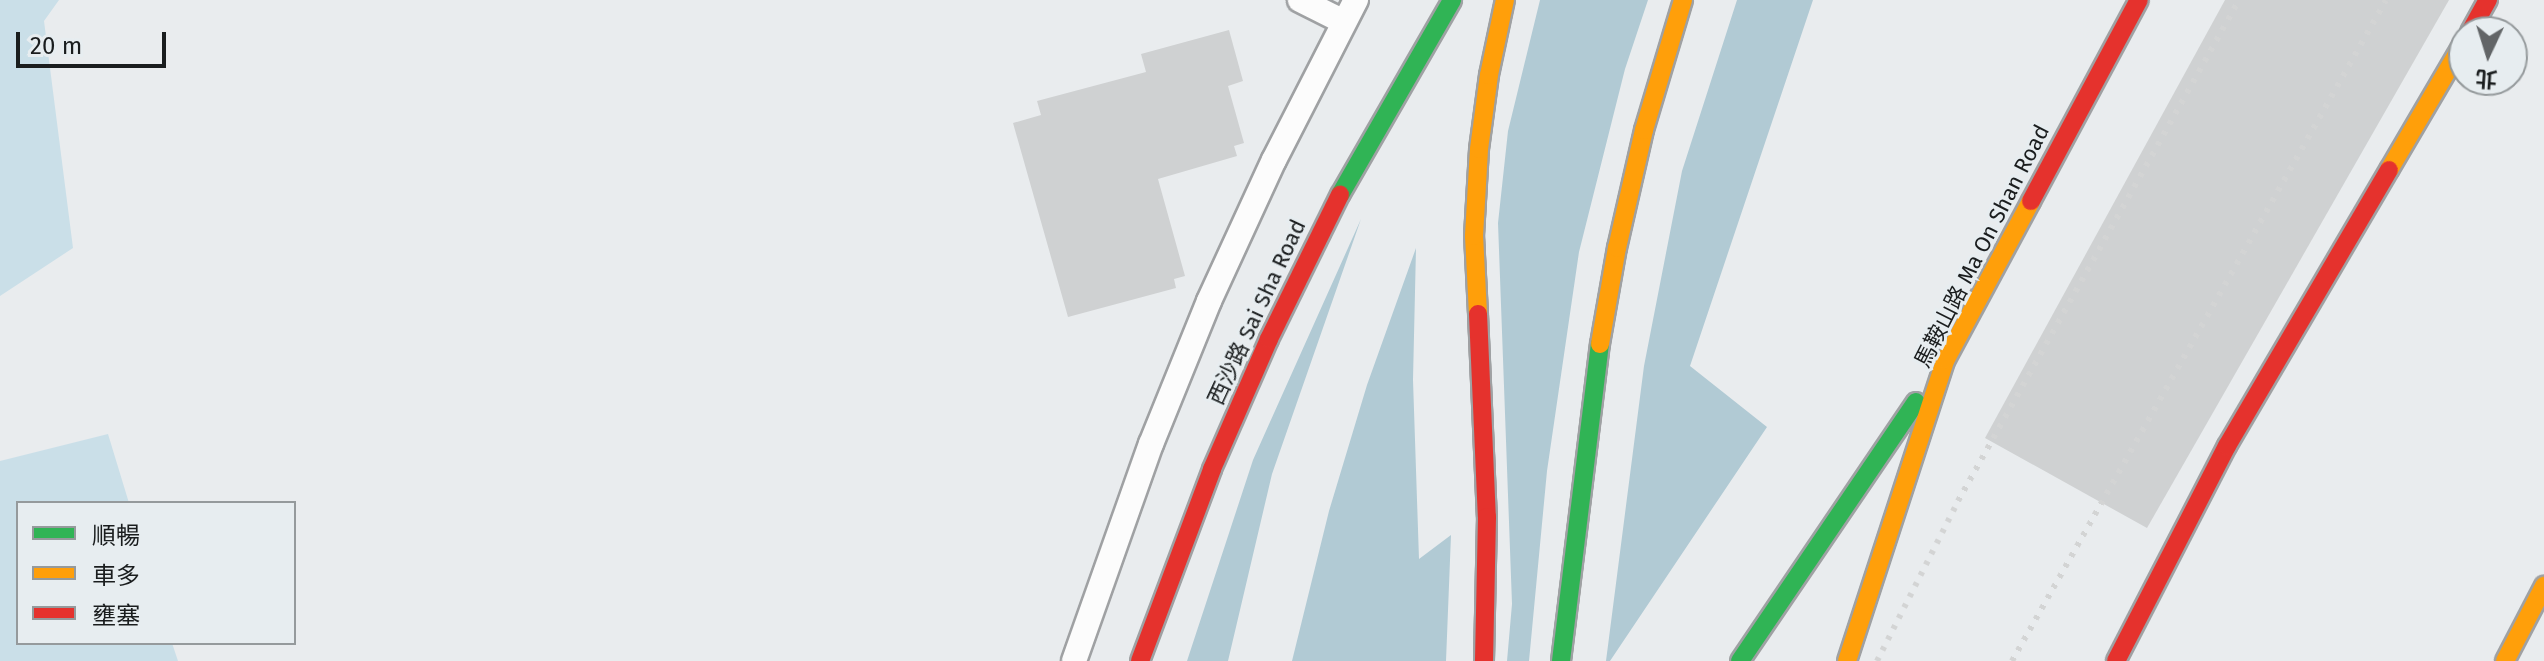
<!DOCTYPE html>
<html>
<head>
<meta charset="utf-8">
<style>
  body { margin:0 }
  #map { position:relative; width:2544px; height:661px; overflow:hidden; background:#e9ecee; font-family:"Fira Sans","Noto Sans TC",sans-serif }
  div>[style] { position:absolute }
  .green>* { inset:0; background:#cadfe8 }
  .forest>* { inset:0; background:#b1cad4 }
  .building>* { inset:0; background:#cfd1d2 }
  .roads { filter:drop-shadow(2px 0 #9fa1a3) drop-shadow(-2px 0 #9fa1a3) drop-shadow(0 2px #9fa1a3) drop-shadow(0 -2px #9fa1a3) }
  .lane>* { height:24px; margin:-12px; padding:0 12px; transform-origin:12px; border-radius:12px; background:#fcfcfc }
  .fast>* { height:18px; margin:-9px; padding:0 9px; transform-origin:9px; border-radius:9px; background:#30b455 }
  .slow>* { height:18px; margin:-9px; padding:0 9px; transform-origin:9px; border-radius:9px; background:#ff9f0a }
  .jam>* { height:18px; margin:-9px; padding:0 9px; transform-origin:9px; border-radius:9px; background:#e5322d }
  .rail>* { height:6px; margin-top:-3px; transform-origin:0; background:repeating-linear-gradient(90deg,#d3d4d4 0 4px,transparent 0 12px) }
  span { translate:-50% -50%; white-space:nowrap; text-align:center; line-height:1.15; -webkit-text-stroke:6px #e7edf0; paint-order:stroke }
  .street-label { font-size:22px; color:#1a1d1e }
  .legend { position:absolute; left:16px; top:501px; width:280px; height:144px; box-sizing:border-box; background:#e7edf0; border:2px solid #959a9c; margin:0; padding:10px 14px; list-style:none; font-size:24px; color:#1a1d1e }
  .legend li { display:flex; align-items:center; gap:16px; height:40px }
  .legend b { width:40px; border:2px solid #959a9c }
  .north { position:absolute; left:2448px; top:16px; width:80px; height:80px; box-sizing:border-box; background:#e7edf0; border:2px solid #959a9c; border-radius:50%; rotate:184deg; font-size:22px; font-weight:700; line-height:32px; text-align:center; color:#1a1d1e }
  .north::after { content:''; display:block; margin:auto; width:28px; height:36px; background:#626567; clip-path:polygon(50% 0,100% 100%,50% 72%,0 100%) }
  .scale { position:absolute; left:16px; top:32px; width:150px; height:36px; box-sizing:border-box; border:4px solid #1a1d1e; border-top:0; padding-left:10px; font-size:24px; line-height:28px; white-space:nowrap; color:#1a1d1e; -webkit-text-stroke:6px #e7edf0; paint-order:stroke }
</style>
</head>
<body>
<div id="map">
  <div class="green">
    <i style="clip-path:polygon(0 0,59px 0,44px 21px,73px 248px,0 296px)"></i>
    <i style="clip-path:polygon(108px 434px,129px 503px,18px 503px,18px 643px,172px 643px,178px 661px,0 661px,0 461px)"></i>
  </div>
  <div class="forest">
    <i style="clip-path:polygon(1540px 0,1648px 0,1625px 69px,1579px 252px,1547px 471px,1529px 661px,1507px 661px,1512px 604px,1498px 223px,1508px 131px)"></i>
    <i style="clip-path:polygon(1737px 0,1813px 0,1690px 366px,1767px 427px,1610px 661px,1606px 661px,1644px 366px,1682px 171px)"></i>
    <i style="clip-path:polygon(1361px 219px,1272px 474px,1228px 661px,1187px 661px,1253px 460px)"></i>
    <i style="clip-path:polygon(1416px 248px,1413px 380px,1419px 559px,1451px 535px,1446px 661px,1292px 661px,1329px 511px,1367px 385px)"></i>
  </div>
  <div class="building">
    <i style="clip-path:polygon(2225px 0,2449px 0,2147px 528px,1985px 438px)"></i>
    <i style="clip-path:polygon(1229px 30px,1243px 81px,1228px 86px,1244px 143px,1234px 146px,1237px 156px,1158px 179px,1185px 276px,1174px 279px,1176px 288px,1068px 317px,1013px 123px,1041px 115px,1037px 101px,1146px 72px,1141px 54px)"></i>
  </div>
  <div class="roads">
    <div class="lane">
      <i style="left:1300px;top:0;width:49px;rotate:26.6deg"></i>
      <i style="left:1074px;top:661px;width:230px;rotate:-70.5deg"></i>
      <i style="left:1151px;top:444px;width:154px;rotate:-67.9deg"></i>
      <i style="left:1209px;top:301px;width:155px;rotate:-65.3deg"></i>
      <i style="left:1274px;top:160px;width:180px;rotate:-62.9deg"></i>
    </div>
    <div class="fast">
      <i style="left:1340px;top:195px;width:225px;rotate:-60.1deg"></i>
      <i style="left:1561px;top:661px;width:319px;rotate:-83deg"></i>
      <i style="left:1740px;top:661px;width:313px;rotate:-55.8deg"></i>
    </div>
    <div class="slow">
      <i style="left:2389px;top:170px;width:148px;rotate:-59.6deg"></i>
      <i style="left:1478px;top:314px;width:78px;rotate:-92.9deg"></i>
      <i style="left:1474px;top:236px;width:87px;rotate:-86.7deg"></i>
      <i style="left:1479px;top:149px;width:75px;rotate:-82.3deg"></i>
      <i style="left:1489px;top:75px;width:77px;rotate:-78deg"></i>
      <i style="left:1600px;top:344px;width:97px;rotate:-80deg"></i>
      <i style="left:1617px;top:248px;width:121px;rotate:-77.1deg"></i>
      <i style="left:1644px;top:130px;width:136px;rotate:-73.3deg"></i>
      <i style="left:1847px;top:661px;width:318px;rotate:-71.9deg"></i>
      <i style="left:1946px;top:359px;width:179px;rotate:-61.7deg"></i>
      <i style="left:2505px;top:661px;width:85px;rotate:-62.5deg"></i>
    </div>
    <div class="jam">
      <i style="left:2470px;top:32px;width:37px;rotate:-61deg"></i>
      <i style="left:2031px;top:201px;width:228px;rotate:-61.8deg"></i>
      <i style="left:1478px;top:314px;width:203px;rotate:87.5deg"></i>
      <i style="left:1487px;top:517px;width:144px;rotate:91.2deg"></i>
      <i style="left:1140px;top:661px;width:205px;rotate:-69.4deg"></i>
      <i style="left:1212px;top:469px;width:142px;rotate:-66.3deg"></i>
      <i style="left:1269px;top:339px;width:161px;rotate:-63.8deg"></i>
      <i style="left:2116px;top:661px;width:242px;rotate:-62.7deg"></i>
      <i style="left:2227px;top:446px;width:320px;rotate:-59.6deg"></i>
    </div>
  </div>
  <div class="rail">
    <i style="left:1877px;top:661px;width:179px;rotate:-63.1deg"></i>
    <i style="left:1958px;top:501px;width:574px;rotate:-60.71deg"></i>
    <i style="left:2012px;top:661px;width:759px;rotate:-60.5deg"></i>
  </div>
  <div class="street-label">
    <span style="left:1982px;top:246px;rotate:-63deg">馬鞍山路 Ma On Shan Road</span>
    <span style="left:1257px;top:312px;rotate:-65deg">西沙路 Sai Sha Road</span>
  </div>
  <ul class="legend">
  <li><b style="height:10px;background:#30b455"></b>順暢</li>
  <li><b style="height:10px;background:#ff9f0a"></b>車多</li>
  <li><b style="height:10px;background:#e5322d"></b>壅塞</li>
  </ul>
  <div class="north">北</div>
  <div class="scale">20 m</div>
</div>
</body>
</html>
